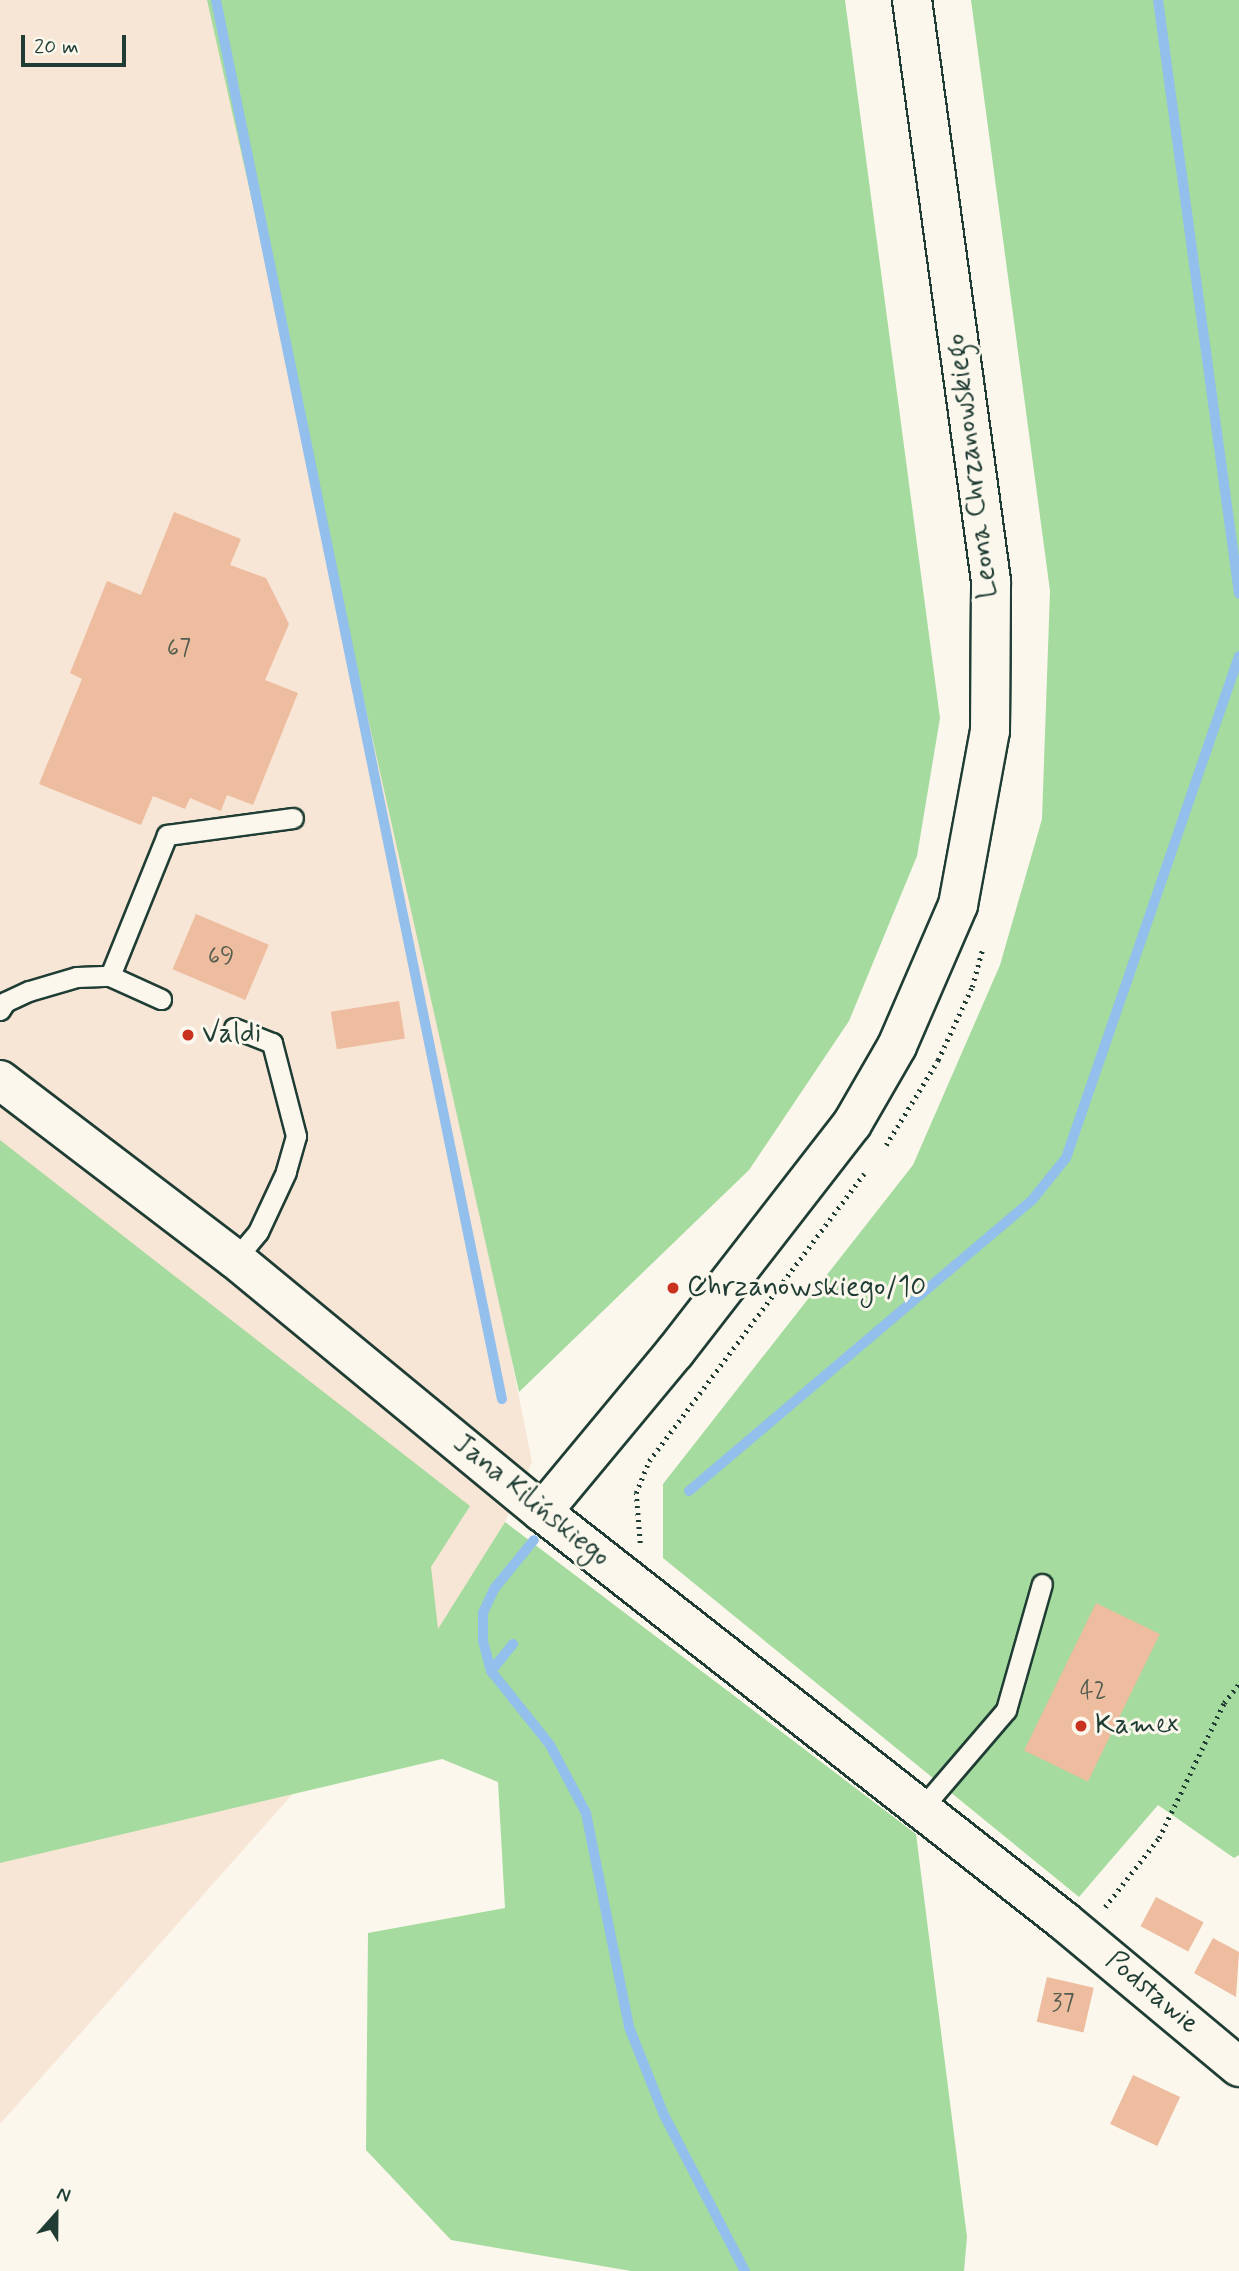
<!DOCTYPE html>
<html>
<head>
<meta charset="utf-8">
<style>
  body { margin:0 }
  #map { position:relative; width:1239px; height:2271px; overflow:hidden; background:#fbf7ec; font-family:Mynerve,sans-serif }
  div>[style] { position:absolute }
  .built>* { inset:0; background:#f7e5d5 }
  .green>* { inset:0; background:#a5db9e }
  .stream>* { height:10px; margin:-5px; padding:0 5px; transform-origin:5px; border-radius:5px; background:#92bfec }
  .building>* { inset:0; background:#eebc9f; transform-origin:0 0 }
  .path>* { height:4.5px; margin-top:-2.25px; transform-origin:0; background:repeating-linear-gradient(90deg,#1f3d34 0 2px,transparent 0 7px) }
  .roads { filter:drop-shadow(2px 0 #1f3d34) drop-shadow(-2px 0 #1f3d34) drop-shadow(0 2px #1f3d34) drop-shadow(0 -2px #1f3d34) }
  .lane>* { height:19px; margin:-9.5px; padding:0 9.5px; transform-origin:9.5px; border-radius:9.5px; background:#fbf7ec }
  .secondary>* { height:38px; margin:-19px; padding:0 19px; transform-origin:19px; border-radius:19px; background:#fbf7ec }
  .dots>* { width:19px; height:19px; translate:-50% -50%; box-sizing:border-box; border:4px solid #fbf7ec; border-radius:50% }
  span { translate:-50% -50%; white-space:nowrap; text-align:center; line-height:1.15; -webkit-text-stroke:6px #fbf7ec; paint-order:stroke }
  .number-label { font-size:24px; color:#535d4f }
  .number-label span { -webkit-text-stroke-width:0 }
  .street-label { font-size:28px; color:#1f3d34 }
  .poi-label { font-size:28px; color:#1f3d34 }
  .left { translate:0 -50%; text-align:left }
  .north { position:absolute; left:21px; top:2180px; width:70px; height:70px; -webkit-text-stroke:5px #fbf7ec; paint-order:stroke; rotate:21deg; font-size:19px; font-weight:700; line-height:28px; text-align:center; color:#1f3d34 }
  .north::after { content:''; display:block; margin:auto; width:24px; height:32px; background:#1f3d34; clip-path:polygon(50% 0,100% 100%,50% 72%,0 100%) }
  .scale { position:absolute; left:21px; top:35px; width:105px; height:32px; box-sizing:border-box; border:4px solid #1f3d34; border-top:0; padding-left:9px; font-size:21px; line-height:24px; white-space:nowrap; color:#1f3d34; -webkit-text-stroke:5px #fbf7ec; paint-order:stroke }
</style>
</head>
<body>
<div id="map">
  <div class="built">
    <i style="clip-path:polygon(0 0,238px 0,532px 1462px,505px 1522px,438px 1630px,0 2124px)"></i>
  </div>
  <div class="green">
    <i style="clip-path:polygon(207px 0,845px 0,940px 718px,917px 856px,849px 1021px,749px 1170px,519px 1392px)"></i>
    <i style="clip-path:polygon(971px 0,1239px 0,1239px 1855px,1234px 1858px,1158px 1805px,1079px 1897px,663px 1558px,663px 1484px,913px 1165px,1000px 965px,1042px 819px,1050px 591px)"></i>
    <i style="clip-path:polygon(0 1140px,470px 1506px,431px 1567px,438px 1629px,505px 1522px,916px 1834px,967px 2237px,964px 2271px,631px 2271px,451px 2240px,366px 2150px,368px 1933px,505px 1908px,498px 1782px,442px 1759px,0 1863px)"></i>
  </div>
  <div class="stream">
    <i style="left:216px;top:0;width:1428px;rotate:78.45deg"></i>
    <i style="left:1158px;top:0;width:599px;rotate:82.23deg"></i>
    <i style="left:689px;top:1491px;width:451px;rotate:-40.3deg"></i>
    <i style="left:1033px;top:1199px;width:53px;rotate:-51.2deg"></i>
    <i style="left:1066px;top:1158px;width:531px;rotate:-70.98deg"></i>
    <i style="left:513px;top:1644px;width:35px;rotate:129deg"></i>
    <i style="left:491px;top:1671px;width:95px;rotate:51.4deg"></i>
    <i style="left:550px;top:1745px;width:77px;rotate:62.1deg"></i>
    <i style="left:586px;top:1813px;width:218px;rotate:78.6deg"></i>
    <i style="left:629px;top:2027px;width:95px;rotate:68.3deg"></i>
    <i style="left:664px;top:2115px;width:176px;rotate:62.6deg"></i>
    <i style="left:491px;top:1671px;width:31px;rotate:-105deg"></i>
    <i style="left:483px;top:1641px;width:28px;rotate:-90deg"></i>
    <i style="left:483px;top:1613px;width:26px;rotate:-65deg"></i>
    <i style="left:494px;top:1589px;width:63px;rotate:-50.8deg"></i>
  </div>
  <div class="building">
    <i style="clip-path:polygon(174px 512px,241px 539px,230px 565px,266px 578px,289px 624px,265px 680px,298px 693px,253px 805px,227px 795px,221px 811px,190px 798px,185px 809px,153px 796px,141px 825px,39px 784px,82px 679px,70px 673px,107px 581px,141px 595px)"></i>
    <i style="left:196px;top:914px;width:79px;height:60px;rotate:23deg"></i>
    <i style="left:399px;top:1001px;width:38px;height:69px;rotate:81deg"></i>
    <i style="left:1096px;top:1603px;width:71px;height:164px;rotate:26deg"></i>
    <i style="left:1156px;top:1897px;width:54px;height:33px;rotate:28deg"></i>
    <i style="clip-path:polygon(1213px 1938px,1239px 1952px,1236px 1997px,1194px 1973px)"></i>
    <i style="left:1047px;top:1977px;width:48px;height:46px;rotate:13deg"></i>
    <i style="left:1133px;top:2075px;width:52px;height:54px;rotate:25deg"></i>
  </div>
  <div class="path">
    <i style="left:886px;top:1145px;width:100px;rotate:-58.5deg"></i>
    <i style="left:938px;top:1060px;width:81px;rotate:-65deg"></i>
    <i style="left:972px;top:987px;width:41px;rotate:-74.6deg"></i>
    <i style="left:640px;top:1543px;width:50px;rotate:-94.6deg"></i>
    <i style="left:636px;top:1493px;width:35px;rotate:-68deg"></i>
    <i style="left:649px;top:1461px;width:359px;rotate:-53.2deg"></i>
    <i style="left:1105px;top:1907px;width:88px;rotate:-52deg"></i>
    <i style="left:1159px;top:1838px;width:150px;rotate:-64.3deg"></i>
    <i style="left:1224px;top:1703px;width:24px;rotate:-52deg"></i>
  </div>
  <div class="roads">
    <div class="lane">
      <i style="left:110px;top:976px;width:152px;rotate:-68deg"></i>
      <i style="left:167px;top:835px;width:127px;rotate:-7.7deg"></i>
      <i style="left:0;top:1010px;width:9px;rotate:-58deg"></i>
      <i style="left:5px;top:1002px;width:26px;rotate:-25deg"></i>
      <i style="left:29px;top:991px;width:50px;rotate:-16.3deg"></i>
      <i style="left:77px;top:977px;width:33px;rotate:-2deg"></i>
      <i style="left:110px;top:976px;width:56px;rotate:24.3deg"></i>
      <i style="left:234px;top:1028px;width:41px;rotate:21.5deg"></i>
      <i style="left:272px;top:1043px;width:96px;rotate:75.5deg"></i>
      <i style="left:296px;top:1136px;width:37px;rotate:106deg"></i>
      <i style="left:286px;top:1172px;width:66px;rotate:115deg"></i>
      <i style="left:258px;top:1232px;width:35px;rotate:130deg"></i>
      <i style="left:922px;top:1808px;width:129px;rotate:-49.4deg"></i>
      <i style="left:1006px;top:1710px;width:131px;rotate:-74.1deg"></i>
    </div>
    <div class="secondary">
      <i style="left:0;top:1080px;width:295px;rotate:37.3deg"></i>
      <i style="left:235px;top:1259px;width:398px;rotate:39.5deg"></i>
      <i style="left:542px;top:1512px;width:663px;rotate:38.08deg"></i>
      <i style="left:1064px;top:1921px;width:228px;rotate:39.8deg"></i>
      <i style="left:542px;top:1512px;width:208px;rotate:-50.3deg"></i>
      <i style="left:675px;top:1352px;width:289px;rotate:-52.2deg"></i>
      <i style="left:852px;top:1124px;width:90px;rotate:-60deg"></i>
      <i style="left:897px;top:1046px;width:154px;rotate:-66.6deg"></i>
      <i style="left:958px;top:905px;width:177px;rotate:-79.6deg"></i>
      <i style="left:990px;top:731px;width:150px;rotate:-89.6deg"></i>
      <i style="left:991px;top:581px;width:586px;rotate:-97.74deg"></i>
    </div>
  </div>
  <div class="dots">
    <i style="left:188px;top:1035px;background:#c8321e"></i>
    <i style="left:673px;top:1288px;background:#c8321e"></i>
    <i style="left:1081px;top:1726px;background:#c8321e"></i>
  </div>
  <div class="number-label">
    <span style="left:179px;top:649px">67</span>
    <span style="left:221px;top:957px">69</span>
    <span style="left:1093px;top:1692px">42</span>
    <span style="left:1063px;top:2004px">37</span>
  </div>
  <div class="street-label">
    <span style="left:973px;top:466px;rotate:-97deg">Leona Chrzanowskiego</span>
    <span style="left:531px;top:1501px;rotate:39deg">Jana Kilińskiego</span>
    <span style="left:1152px;top:1993px;rotate:40deg">Podstawie</span>
  </div>
  <div class="poi-label">
    <span class="left" style="left:202px;top:1035px">Valdi</span>
    <span class="left" style="left:687px;top:1288px">Chrzanowskiego/10</span>
    <span class="left" style="left:1095px;top:1726px">Kamex</span>
  </div>
  <div class="north">N</div>
  <div class="scale">20 m</div>
</div>
</body>
</html>
